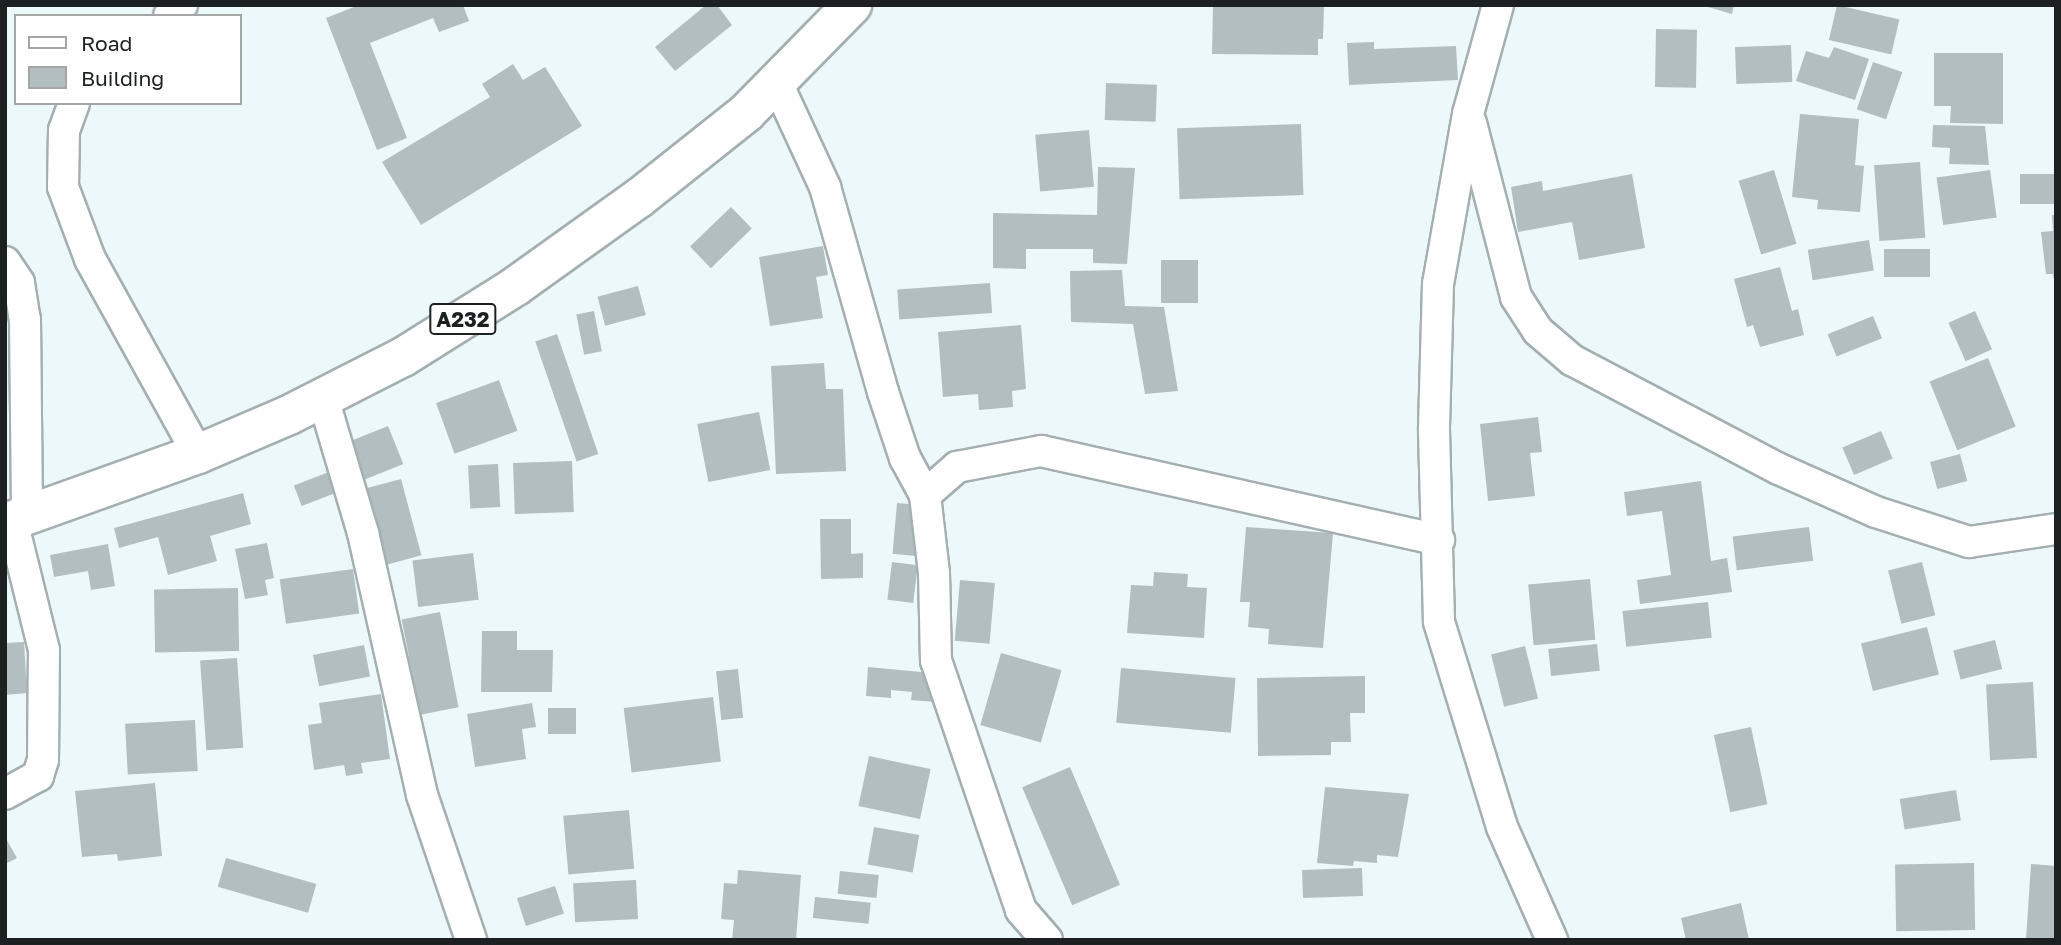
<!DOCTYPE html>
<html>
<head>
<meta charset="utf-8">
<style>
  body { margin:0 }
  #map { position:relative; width:2061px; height:945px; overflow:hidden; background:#edf8fa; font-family:"Golos Text",sans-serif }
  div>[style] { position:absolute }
  .building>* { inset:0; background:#b3bec0; transform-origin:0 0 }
  .roads { filter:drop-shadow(2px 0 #a4afb1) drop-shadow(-2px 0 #a4afb1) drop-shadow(0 2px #a4afb1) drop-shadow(0 -2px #a4afb1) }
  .street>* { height:30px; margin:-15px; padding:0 15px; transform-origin:15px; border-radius:15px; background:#fff }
  .primary>* { height:38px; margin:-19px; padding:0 19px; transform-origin:19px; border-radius:19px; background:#fff }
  span { translate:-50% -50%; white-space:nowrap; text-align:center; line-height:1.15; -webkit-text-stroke:5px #fff; paint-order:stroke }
  .shield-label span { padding:2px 5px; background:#fff; border:2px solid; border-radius:5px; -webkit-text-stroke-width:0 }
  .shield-label { font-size:21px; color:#1c2021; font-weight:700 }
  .frame { position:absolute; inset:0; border:7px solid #1c2021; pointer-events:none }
  .legend { position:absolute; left:14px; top:14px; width:228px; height:91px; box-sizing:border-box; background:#fff; border:2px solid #a4a6a6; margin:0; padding:9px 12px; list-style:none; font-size:21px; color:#1c2021 }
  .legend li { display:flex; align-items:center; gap:14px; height:35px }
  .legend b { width:35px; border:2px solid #a4a6a6 }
</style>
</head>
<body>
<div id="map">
  <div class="building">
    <i style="clip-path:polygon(359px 5px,463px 5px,469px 21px,439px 32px,433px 18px,370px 43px,407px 138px,377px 150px,326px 18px)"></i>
    <i style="clip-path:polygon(706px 5px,717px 5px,732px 25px,675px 71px,655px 47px)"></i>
    <i style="clip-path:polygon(1213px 5px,1324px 5px,1323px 39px,1318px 39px,1318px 55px,1212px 54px)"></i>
    <i style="clip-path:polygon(1701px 5px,1734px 5px,1732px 14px)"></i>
    <i style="left:1837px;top:5px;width:64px;height:36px;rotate:13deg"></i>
    <i style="left:1656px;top:29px;width:41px;height:58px;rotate:1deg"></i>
    <i style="clip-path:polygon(1374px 42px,1374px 49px,1456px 46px,1458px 80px,1349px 85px,1347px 43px)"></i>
    <i style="left:1791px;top:45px;width:37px;height:56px;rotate:88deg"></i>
    <i style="clip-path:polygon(1834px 47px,1869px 59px,1855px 100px,1796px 81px,1806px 51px,1829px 58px)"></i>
    <i style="clip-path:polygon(1934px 53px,2003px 53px,2003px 124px,1950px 123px,1951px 106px,1934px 106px)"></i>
    <i style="left:1873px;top:62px;width:31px;height:50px;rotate:19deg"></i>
    <i style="clip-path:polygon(513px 64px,523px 80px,545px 67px,582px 126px,421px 225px,382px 162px,490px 97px,482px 84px)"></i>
    <i style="left:1106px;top:83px;width:51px;height:37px;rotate:2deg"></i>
    <i style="clip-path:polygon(1800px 114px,1859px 119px,1855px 165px,1864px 166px,1860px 212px,1817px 209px,1818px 200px,1792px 197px)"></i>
    <i style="left:1301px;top:124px;width:71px;height:124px;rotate:88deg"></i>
    <i style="clip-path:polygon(1933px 125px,1985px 126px,1989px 165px,1949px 164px,1950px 148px,1932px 147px)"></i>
    <i style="left:1089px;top:130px;width:57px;height:54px;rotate:85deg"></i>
    <i style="left:1920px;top:162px;width:76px;height:46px;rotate:86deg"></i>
    <i style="clip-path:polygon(1098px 167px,1135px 168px,1127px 264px,1093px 263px,1093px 249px,1026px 249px,1026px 269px,993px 268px,993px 213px,1097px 215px)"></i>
    <i style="left:1774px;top:170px;width:77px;height:37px;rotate:73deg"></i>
    <i style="left:1990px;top:170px;width:48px;height:54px;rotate:82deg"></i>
    <i style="clip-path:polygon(1632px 174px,1645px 248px,1579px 260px,1572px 222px,1518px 232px,1511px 187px,1542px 181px,1543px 191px)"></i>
    <i style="left:2056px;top:174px;width:30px;height:36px;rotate:90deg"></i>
    <i style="left:731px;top:207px;width:30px;height:57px;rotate:46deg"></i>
    <i style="clip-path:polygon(2052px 215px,2056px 215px,2054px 280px,2053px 274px,2046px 274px,2041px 232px,2053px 231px)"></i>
    <i style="left:1869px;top:240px;width:31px;height:62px;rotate:81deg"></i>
    <i style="clip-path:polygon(823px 246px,828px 275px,816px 277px,823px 318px,770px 326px,759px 257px)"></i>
    <i style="left:1884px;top:249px;width:46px;height:28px"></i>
    <i style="left:1161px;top:260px;width:37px;height:43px"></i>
    <i style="clip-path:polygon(1780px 267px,1792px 311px,1798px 309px,1804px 335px,1760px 347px,1753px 325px,1747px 327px,1734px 279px)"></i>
    <i style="clip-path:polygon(1122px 270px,1125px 306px,1164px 307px,1178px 391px,1145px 394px,1133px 324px,1071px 322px,1070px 271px)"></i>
    <i style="left:990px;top:283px;width:30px;height:93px;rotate:86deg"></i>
    <i style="left:638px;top:286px;width:30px;height:42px;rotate:75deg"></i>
    <i style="left:594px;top:311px;width:41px;height:18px;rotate:79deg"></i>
    <i style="left:1975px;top:311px;width:42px;height:29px;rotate:66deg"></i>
    <i style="left:1873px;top:316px;width:24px;height:49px;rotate:68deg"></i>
    <i style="clip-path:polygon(1021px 325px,1026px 389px,1012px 391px,1013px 407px,979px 410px,978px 394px,943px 397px,938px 332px)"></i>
    <i style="left:557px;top:334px;width:127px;height:23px;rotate:71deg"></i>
    <i style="left:1988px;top:358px;width:74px;height:63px;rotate:68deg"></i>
    <i style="clip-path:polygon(824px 363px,826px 389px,843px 389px,846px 471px,776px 474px,771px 366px)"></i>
    <i style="left:499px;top:380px;width:54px;height:67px;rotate:70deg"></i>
    <i style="left:759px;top:412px;width:59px;height:63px;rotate:79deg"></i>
    <i style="clip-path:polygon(1538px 417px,1542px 452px,1530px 453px,1535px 496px,1488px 501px,1480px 424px)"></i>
    <i style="left:388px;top:426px;width:41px;height:41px;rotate:68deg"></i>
    <i style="left:1881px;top:431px;width:30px;height:42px;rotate:67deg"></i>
    <i style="left:1960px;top:454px;width:28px;height:31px;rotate:75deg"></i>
    <i style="left:572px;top:461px;width:51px;height:59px;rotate:88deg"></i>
    <i style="left:498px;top:464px;width:43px;height:30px;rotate:87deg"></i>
    <i style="left:334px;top:470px;width:22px;height:43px;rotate:69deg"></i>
    <i style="left:401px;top:479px;width:79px;height:37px;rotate:75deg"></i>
    <i style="clip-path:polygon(1701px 481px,1711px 561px,1727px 558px,1732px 592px,1640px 604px,1637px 580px,1671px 575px,1662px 511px,1627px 516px,1624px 492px)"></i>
    <i style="clip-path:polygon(243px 493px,251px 524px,210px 536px,217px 561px,168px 575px,158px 537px,119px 548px,114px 528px)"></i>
    <i style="left:897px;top:503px;width:24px;height:51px;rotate:5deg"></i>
    <i style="clip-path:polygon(820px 519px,851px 519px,851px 554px,863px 553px,863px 578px,821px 579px)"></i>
    <i style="clip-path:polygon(1246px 527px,1333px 533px,1323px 648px,1268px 644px,1269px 629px,1248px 627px,1250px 602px,1240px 602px)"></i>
    <i style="left:1809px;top:527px;width:34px;height:77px;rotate:83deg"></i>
    <i style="clip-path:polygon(267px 543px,274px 578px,265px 580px,268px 595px,245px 599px,235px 549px)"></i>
    <i style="clip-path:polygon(108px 544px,115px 586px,91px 590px,88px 571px,54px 577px,50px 555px)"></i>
    <i style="left:473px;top:553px;width:47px;height:61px;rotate:83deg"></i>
    <i style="left:892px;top:562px;width:26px;height:38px;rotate:7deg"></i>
    <i style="left:1922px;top:562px;width:55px;height:35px;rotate:76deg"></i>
    <i style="left:353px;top:569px;width:45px;height:74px;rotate:82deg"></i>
    <i style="clip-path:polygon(1154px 572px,1188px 574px,1187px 587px,1207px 588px,1204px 638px,1127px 633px,1131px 585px,1153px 586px)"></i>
    <i style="left:1590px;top:579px;width:61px;height:62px;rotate:85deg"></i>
    <i style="left:960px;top:580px;width:35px;height:61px;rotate:5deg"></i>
    <i style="left:238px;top:588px;width:63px;height:84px;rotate:89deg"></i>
    <i style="left:1708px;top:602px;width:36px;height:86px;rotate:84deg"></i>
    <i style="left:440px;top:612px;width:97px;height:39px;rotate:79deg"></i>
    <i style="left:1927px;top:627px;width:49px;height:68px;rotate:76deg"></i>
    <i style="clip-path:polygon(482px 631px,517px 631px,517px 650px,553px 650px,552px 692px,481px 692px)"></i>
    <i style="left:1995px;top:640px;width:30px;height:43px;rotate:76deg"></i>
    <i style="clip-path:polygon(24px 642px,27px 693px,5px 695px,5px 643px)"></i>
    <i style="left:1597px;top:644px;width:27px;height:49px;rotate:84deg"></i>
    <i style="left:364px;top:645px;width:32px;height:52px;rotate:79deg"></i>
    <i style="left:1525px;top:646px;width:54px;height:35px;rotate:76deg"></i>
    <i style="left:1001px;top:653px;width:63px;height:75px;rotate:16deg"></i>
    <i style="left:237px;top:658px;width:90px;height:37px;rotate:86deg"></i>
    <i style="clip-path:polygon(868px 667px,932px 673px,935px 702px,911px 700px,912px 692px,891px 690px,891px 698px,866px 696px)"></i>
    <i style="left:1121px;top:668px;width:115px;height:55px;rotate:5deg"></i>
    <i style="left:738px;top:669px;width:49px;height:22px;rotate:84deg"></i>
    <i style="clip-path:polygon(1365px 676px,1365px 713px,1350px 713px,1351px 742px,1331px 742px,1331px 755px,1258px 756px,1257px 678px)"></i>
    <i style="left:2033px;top:682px;width:76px;height:47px;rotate:87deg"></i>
    <i style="clip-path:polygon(381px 694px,390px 759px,361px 763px,363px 773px,346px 776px,344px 765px,314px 770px,308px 725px,322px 723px,319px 703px)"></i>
    <i style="left:713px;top:697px;width:65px;height:90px;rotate:83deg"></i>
    <i style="clip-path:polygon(532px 703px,536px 727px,522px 729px,526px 759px,475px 767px,467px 714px)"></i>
    <i style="left:548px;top:708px;width:28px;height:26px"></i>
    <i style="left:195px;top:720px;width:51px;height:70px;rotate:87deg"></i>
    <i style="left:1751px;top:727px;width:79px;height:38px;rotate:78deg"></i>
    <i style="left:869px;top:756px;width:63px;height:51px;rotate:12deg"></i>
    <i style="left:1070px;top:767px;width:128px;height:52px;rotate:67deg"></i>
    <i style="clip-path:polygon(155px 783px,162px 856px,118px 861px,117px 854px,82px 857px,75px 791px)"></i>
    <i style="clip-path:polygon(1325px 787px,1409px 794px,1398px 857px,1377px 855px,1377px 863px,1354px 861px,1353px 866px,1317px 863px)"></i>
    <i style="left:1956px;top:790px;width:31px;height:57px;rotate:81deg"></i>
    <i style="left:629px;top:810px;width:59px;height:66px;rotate:85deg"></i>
    <i style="left:874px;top:827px;width:46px;height:38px;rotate:10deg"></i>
    <i style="clip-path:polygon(5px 837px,17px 858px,5px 864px)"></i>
    <i style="left:226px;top:858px;width:94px;height:30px;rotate:16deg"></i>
    <i style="left:1974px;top:863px;width:67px;height:79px;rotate:89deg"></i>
    <i style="clip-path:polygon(2031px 864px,2056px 866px,2056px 940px,2026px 940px)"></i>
    <i style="left:1362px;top:868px;width:28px;height:60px;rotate:88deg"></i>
    <i style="clip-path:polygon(738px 870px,801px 875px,796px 940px,732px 940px,734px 920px,721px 919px,724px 883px,737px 884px)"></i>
    <i style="left:840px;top:871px;width:39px;height:23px;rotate:6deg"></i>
    <i style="left:636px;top:880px;width:39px;height:63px;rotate:87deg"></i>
    <i style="left:555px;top:886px;width:29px;height:40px;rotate:72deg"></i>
    <i style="left:815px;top:897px;width:56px;height:21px;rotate:6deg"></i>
    <i style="clip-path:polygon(1741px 903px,1749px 940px,1686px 940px,1681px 918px)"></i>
  </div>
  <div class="roads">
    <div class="street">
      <i style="left:1498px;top:5px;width:113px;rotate:105.4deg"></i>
      <i style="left:1468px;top:114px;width:173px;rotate:100deg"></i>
      <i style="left:1438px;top:284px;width:147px;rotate:91.6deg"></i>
      <i style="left:1434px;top:431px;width:191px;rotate:88.5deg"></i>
      <i style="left:1439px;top:622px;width:214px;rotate:72.9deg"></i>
      <i style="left:1502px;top:827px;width:124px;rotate:66.1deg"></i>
      <i style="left:169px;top:16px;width:17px;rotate:-40deg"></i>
      <i style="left:777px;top:83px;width:115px;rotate:65.2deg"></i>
      <i style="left:825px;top:187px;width:213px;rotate:74.2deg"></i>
      <i style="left:883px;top:392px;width:70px;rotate:71.6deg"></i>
      <i style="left:905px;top:458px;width:42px;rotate:61.6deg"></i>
      <i style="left:74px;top:103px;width:29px;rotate:110deg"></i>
      <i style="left:64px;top:130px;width:57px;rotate:91deg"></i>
      <i style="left:63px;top:187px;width:77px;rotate:69.4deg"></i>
      <i style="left:90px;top:259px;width:223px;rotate:61deg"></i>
      <i style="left:1471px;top:123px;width:180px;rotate:75.5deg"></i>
      <i style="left:1516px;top:297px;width:40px;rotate:57.1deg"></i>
      <i style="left:1538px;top:331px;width:45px;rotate:40.5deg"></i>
      <i style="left:1572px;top:360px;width:234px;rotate:27.8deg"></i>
      <i style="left:1779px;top:469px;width:106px;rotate:23.9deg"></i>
      <i style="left:1876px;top:512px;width:98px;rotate:17.9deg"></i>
      <i style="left:1969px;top:542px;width:88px;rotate:-8.5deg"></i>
      <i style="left:5px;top:262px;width:25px;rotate:56deg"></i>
      <i style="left:19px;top:283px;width:36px;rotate:81deg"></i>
      <i style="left:25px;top:319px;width:198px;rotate:89.4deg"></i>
      <i style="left:323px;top:398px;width:141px;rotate:73.5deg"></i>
      <i style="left:363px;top:533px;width:269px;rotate:77.3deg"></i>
      <i style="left:422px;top:795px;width:153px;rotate:71.3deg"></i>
      <i style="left:5px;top:794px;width:38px;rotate:-29deg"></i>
      <i style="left:38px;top:776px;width:17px;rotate:-73deg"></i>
      <i style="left:43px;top:760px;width:110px;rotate:-89.5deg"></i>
      <i style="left:44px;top:650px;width:133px;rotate:-103.9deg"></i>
      <i style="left:1047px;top:940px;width:40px;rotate:-131deg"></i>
      <i style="left:1021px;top:910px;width:263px;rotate:-108.8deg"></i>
      <i style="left:936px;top:661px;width:88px;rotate:-91.3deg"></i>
      <i style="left:934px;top:573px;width:79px;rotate:-96.6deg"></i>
      <i style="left:925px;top:495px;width:43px;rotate:-41.2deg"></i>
      <i style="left:957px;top:467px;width:86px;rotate:-10.8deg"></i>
      <i style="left:1041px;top:451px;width:408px;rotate:12.6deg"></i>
    </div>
    <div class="primary">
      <i style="left:5px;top:523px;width:205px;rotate:-19.7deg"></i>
      <i style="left:198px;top:454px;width:99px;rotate:-23.2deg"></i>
      <i style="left:289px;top:415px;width:128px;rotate:-27deg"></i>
      <i style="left:403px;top:357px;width:133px;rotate:-32.1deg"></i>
      <i style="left:516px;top:286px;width:151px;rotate:-35.6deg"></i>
      <i style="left:639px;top:198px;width:138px;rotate:-38.5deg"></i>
      <i style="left:747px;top:112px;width:150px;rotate:-45.5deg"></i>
    </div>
  </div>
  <div class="shield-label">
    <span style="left:463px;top:319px">A232</span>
  </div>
  <div class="frame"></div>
  <ul class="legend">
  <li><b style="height:9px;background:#fff"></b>Road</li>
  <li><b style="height:19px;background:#b3bec0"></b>Building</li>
  </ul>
</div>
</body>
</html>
